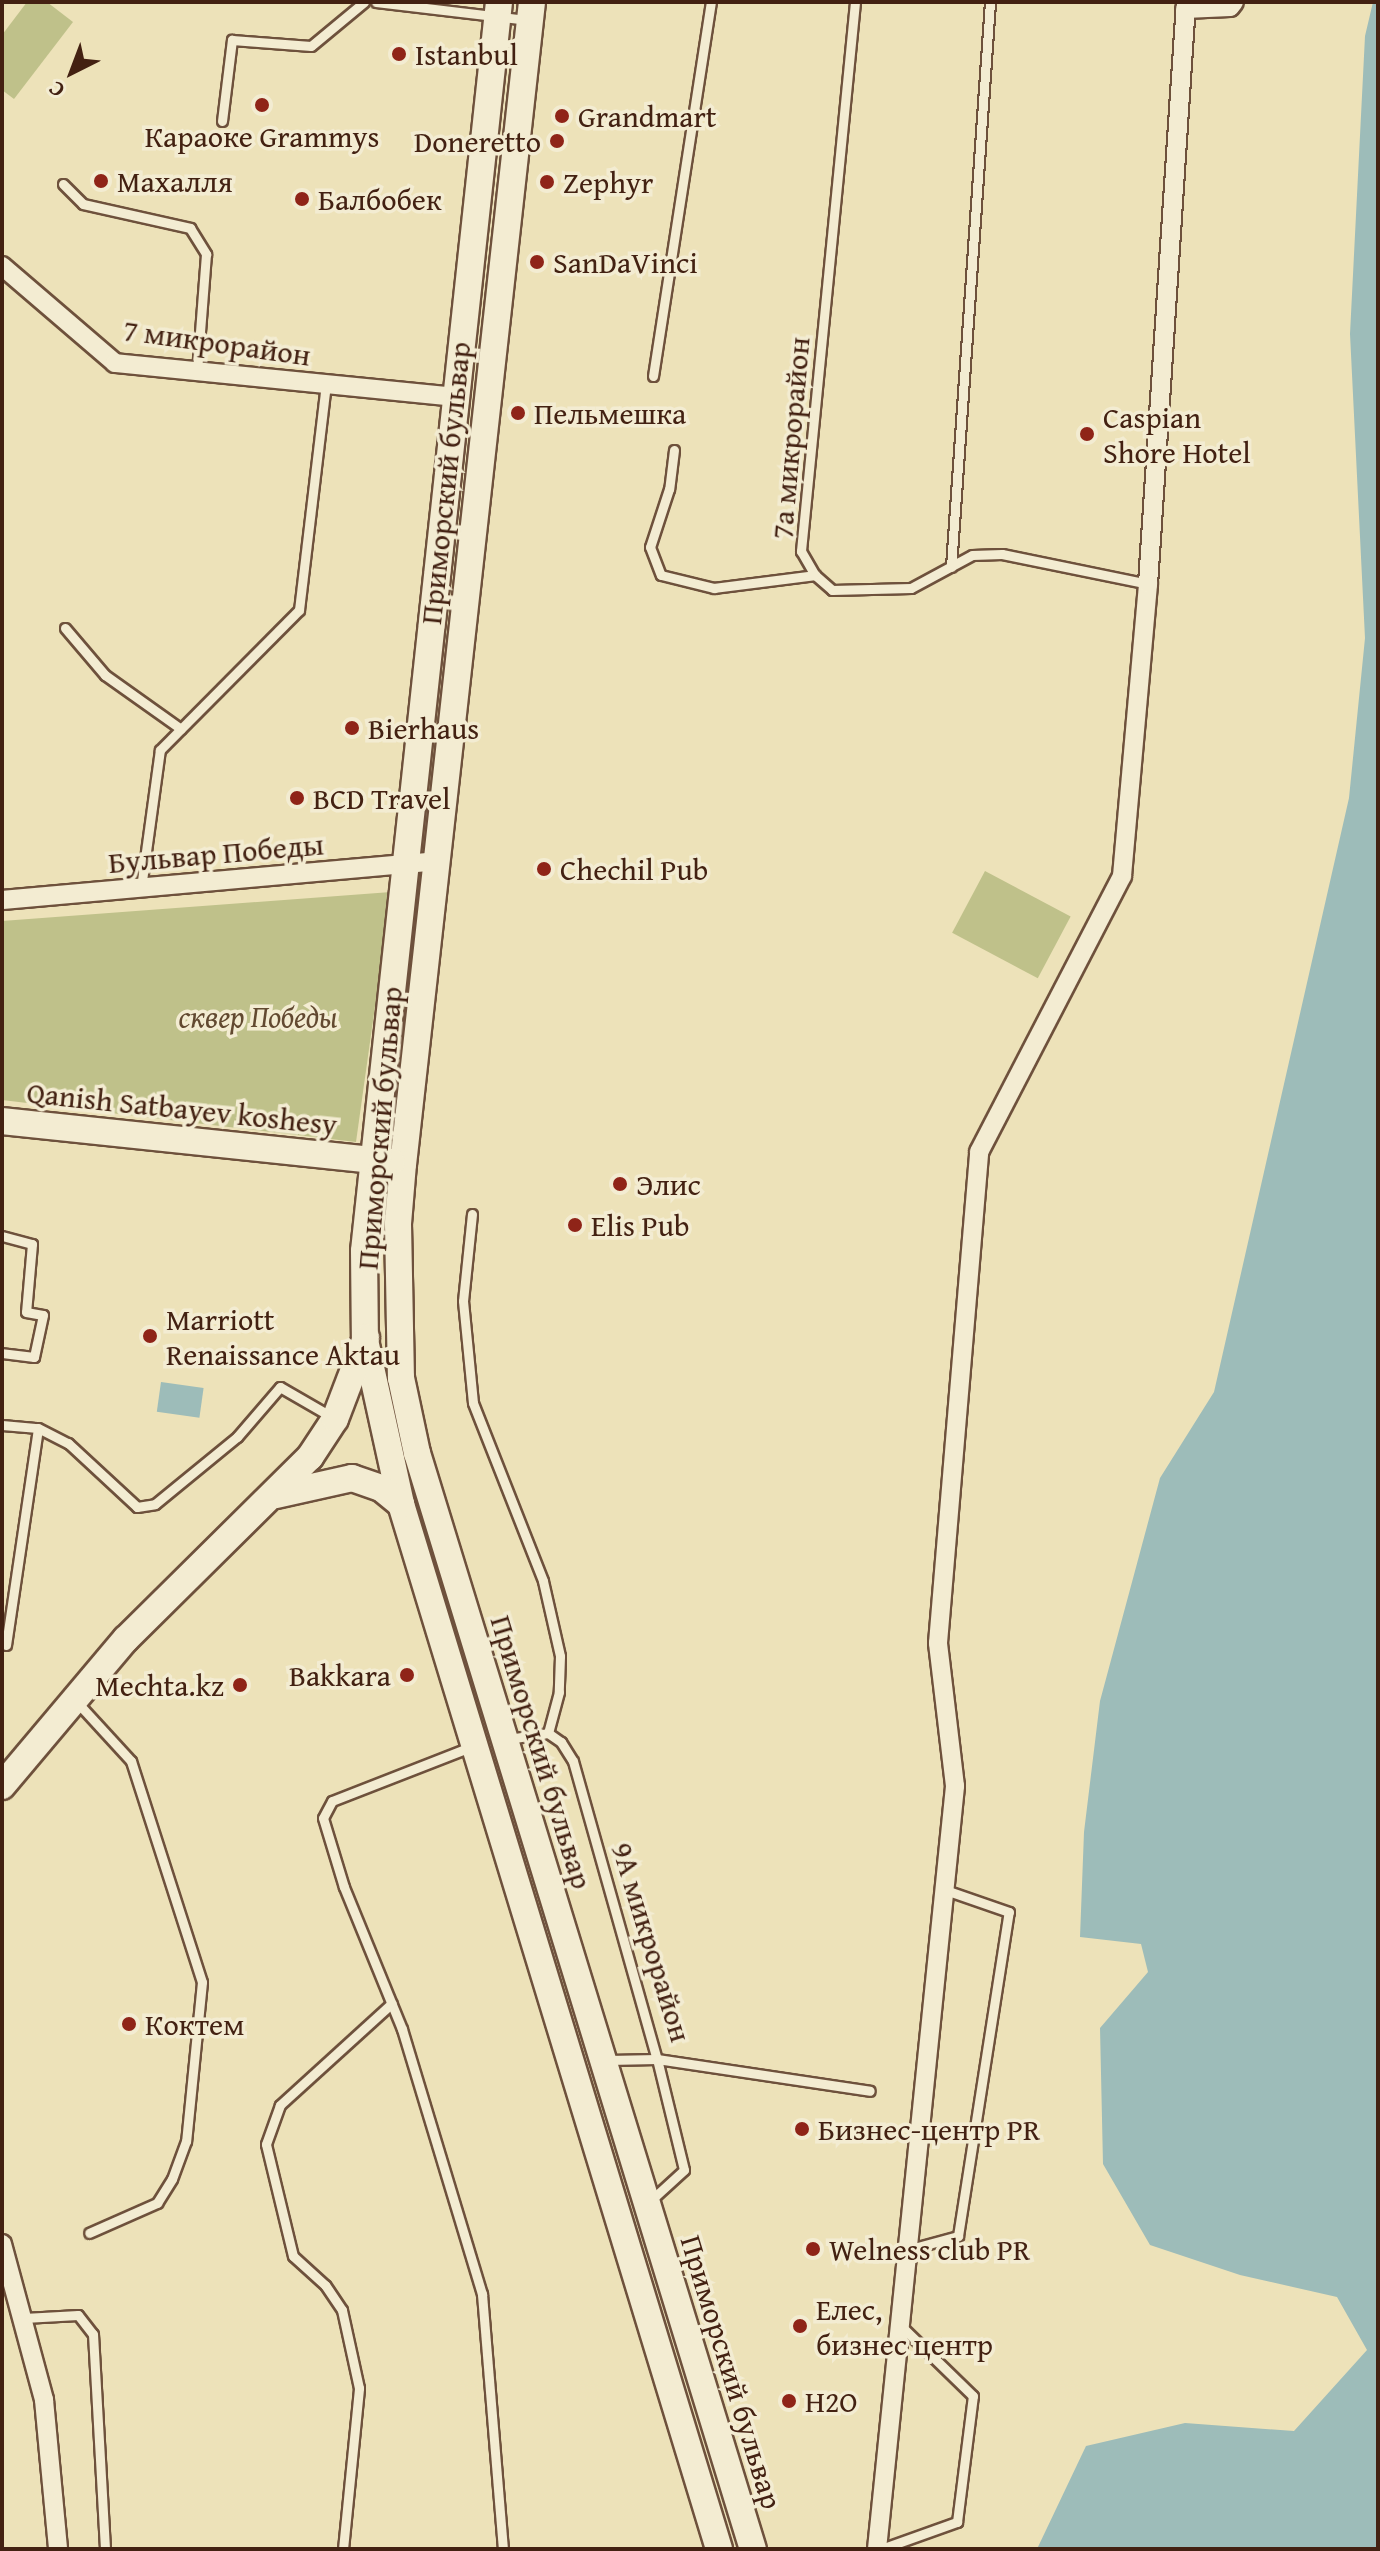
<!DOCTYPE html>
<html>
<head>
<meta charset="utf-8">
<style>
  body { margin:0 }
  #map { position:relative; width:1380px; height:2551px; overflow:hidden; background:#ede2b9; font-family:"Gentium Book Plus",serif }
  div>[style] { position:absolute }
  .green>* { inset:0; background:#bfc18a; transform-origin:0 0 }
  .water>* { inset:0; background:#9dbcb9; transform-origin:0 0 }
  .roads { filter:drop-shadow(2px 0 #6e513c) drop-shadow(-2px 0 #6e513c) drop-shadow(0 2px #6e513c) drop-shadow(0 -2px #6e513c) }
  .lane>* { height:9px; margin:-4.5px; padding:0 4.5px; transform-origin:4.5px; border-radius:4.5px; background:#f3ecd2 }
  .street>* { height:18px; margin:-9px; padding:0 9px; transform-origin:9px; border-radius:9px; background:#f3ecd2 }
  .secondary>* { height:26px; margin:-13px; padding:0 13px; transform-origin:13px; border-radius:13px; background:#f3ecd2 }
  .dots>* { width:22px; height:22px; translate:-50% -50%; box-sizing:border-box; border:4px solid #f3ecd2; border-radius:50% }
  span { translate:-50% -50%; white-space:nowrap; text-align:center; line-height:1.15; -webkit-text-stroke:7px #f3ecd2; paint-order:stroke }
  .poi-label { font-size:30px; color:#432112 }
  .left { translate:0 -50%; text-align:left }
  .right { translate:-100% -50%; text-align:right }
  .street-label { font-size:30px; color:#432112 }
  .park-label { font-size:30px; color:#624930; font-style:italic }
  .frame { position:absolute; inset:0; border:4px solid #432112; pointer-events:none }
  .north { position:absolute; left:32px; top:32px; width:80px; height:80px; -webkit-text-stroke:6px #f3ecd2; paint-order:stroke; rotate:222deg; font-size:22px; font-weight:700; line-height:32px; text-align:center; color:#432112 }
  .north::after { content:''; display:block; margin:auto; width:28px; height:36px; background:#432112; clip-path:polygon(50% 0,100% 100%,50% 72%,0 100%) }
</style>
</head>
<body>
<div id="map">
  <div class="green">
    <i style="clip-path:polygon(27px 2px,47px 2px,73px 22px,14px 99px,2px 90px,2px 35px)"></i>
    <i style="left:985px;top:871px;width:97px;height:70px;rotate:28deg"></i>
    <i style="clip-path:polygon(391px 892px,356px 1142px,2px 1100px,2px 921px)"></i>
  </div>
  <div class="water">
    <i style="clip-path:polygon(1373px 2px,1378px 2px,1378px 2549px,1037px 2549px,1086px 2446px,1185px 2423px,1294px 2431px,1367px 2350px,1337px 2297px,1240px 2275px,1150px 2245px,1103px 2164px,1100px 2028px,1148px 1972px,1141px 1944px,1080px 1937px,1084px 1832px,1100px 1701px,1160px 1478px,1214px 1392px,1349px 798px,1365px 638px,1350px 334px,1365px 36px)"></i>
    <i style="left:161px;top:1382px;width:43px;height:30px;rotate:8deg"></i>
  </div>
  <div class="roads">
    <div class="lane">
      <i style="left:376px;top:2px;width:153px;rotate:6.8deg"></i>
      <i style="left:855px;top:2px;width:552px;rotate:95.62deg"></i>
      <i style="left:801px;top:551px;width:28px;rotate:60deg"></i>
      <i style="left:815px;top:575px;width:23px;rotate:41deg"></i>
      <i style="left:832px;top:590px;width:79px;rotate:-1.5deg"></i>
      <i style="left:911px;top:588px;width:69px;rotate:-28.4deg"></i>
      <i style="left:972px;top:555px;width:30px;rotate:-2deg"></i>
      <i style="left:1002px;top:554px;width:149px;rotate:11.6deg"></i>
      <i style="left:222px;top:121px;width:82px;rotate:-83deg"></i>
      <i style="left:232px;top:40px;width:79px;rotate:4.3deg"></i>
      <i style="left:311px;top:46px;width:69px;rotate:-39.7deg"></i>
      <i style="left:63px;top:184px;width:28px;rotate:45deg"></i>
      <i style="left:83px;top:204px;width:110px;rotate:12.6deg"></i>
      <i style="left:190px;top:228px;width:31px;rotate:58deg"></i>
      <i style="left:206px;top:254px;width:118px;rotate:94.4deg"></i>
      <i style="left:653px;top:376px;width:378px;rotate:-81.2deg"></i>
      <i style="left:674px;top:450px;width:39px;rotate:97deg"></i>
      <i style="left:669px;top:489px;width:61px;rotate:108.1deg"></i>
      <i style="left:650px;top:547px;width:30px;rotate:69deg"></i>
      <i style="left:661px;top:575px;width:55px;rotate:13.8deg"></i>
      <i style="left:714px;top:588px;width:102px;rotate:-7.3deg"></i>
      <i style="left:951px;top:567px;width:566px;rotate:-86.05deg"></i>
      <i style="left:65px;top:628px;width:62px;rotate:49.6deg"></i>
      <i style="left:105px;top:675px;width:93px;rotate:35.4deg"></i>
      <i style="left:141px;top:888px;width:139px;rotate:-82.2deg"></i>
      <i style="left:160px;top:750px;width:197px;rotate:-45.2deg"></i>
      <i style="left:299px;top:610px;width:227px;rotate:-83.2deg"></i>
      <i style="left:472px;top:1214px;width:87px;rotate:95.9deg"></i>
      <i style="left:463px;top:1301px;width:102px;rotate:84.4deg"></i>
      <i style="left:473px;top:1403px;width:191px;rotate:68.5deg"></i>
      <i style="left:543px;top:1581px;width:77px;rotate:77.2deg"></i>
      <i style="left:560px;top:1656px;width:36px;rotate:92deg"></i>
      <i style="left:559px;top:1692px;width:42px;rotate:105deg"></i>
      <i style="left:2px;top:1236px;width:31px;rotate:15deg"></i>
      <i style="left:32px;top:1244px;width:68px;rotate:95deg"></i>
      <i style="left:26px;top:1312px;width:17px;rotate:10deg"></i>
      <i style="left:43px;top:1315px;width:43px;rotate:102.1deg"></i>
      <i style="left:34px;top:1357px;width:32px;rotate:-173deg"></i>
      <i style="left:2px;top:1425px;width:36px;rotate:5deg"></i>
      <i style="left:38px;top:1428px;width:34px;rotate:27deg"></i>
      <i style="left:68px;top:1443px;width:94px;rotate:42.8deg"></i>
      <i style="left:137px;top:1507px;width:18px;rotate:-9deg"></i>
      <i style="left:155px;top:1504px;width:106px;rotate:-39.3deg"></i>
      <i style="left:237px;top:1437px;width:66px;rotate:-49.3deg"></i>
      <i style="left:280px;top:1387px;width:60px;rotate:30deg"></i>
      <i style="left:6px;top:1645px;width:219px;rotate:-81.6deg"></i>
      <i style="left:76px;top:1701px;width:81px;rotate:47.5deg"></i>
      <i style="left:131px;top:1761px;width:232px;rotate:72.2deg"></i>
      <i style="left:202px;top:1982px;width:160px;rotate:95.7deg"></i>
      <i style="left:186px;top:2141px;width:40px;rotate:110.2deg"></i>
      <i style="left:172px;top:2179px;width:28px;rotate:122deg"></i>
      <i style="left:157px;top:2203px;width:74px;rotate:156.2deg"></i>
      <i style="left:508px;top:1739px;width:40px;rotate:-8.5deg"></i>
      <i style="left:548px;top:1733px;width:16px;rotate:35deg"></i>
      <i style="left:561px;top:1742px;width:22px;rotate:58deg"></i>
      <i style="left:573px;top:1761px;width:310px;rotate:74.3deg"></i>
      <i style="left:657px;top:2059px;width:215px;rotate:8.5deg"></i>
      <i style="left:473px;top:1746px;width:151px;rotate:158.7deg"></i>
      <i style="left:332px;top:1801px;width:19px;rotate:118deg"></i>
      <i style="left:323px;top:1818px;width:72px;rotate:73.1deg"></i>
      <i style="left:344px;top:1887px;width:153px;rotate:67.8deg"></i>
      <i style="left:402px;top:2029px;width:277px;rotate:73.2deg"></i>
      <i style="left:482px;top:2294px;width:256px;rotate:85.3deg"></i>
      <i style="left:608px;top:2060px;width:49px;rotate:-1.2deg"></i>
      <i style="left:657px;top:2059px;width:114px;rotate:76.3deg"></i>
      <i style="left:684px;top:2170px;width:46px;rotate:137.6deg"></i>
      <i style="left:907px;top:2250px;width:53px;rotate:-15.4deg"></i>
      <i style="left:958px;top:2236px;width:328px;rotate:-81.1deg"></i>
      <i style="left:1009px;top:1912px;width:68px;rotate:-161deg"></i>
      <i style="left:24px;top:2318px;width:54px;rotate:-3.2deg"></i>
      <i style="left:78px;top:2315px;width:24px;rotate:52deg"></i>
      <i style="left:93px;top:2334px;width:215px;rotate:86.8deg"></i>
      <i style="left:343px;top:2549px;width:162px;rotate:-84.3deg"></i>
      <i style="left:359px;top:2388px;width:80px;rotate:-102.3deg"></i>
      <i style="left:342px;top:2310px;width:30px;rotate:-124deg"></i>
      <i style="left:325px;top:2285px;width:43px;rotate:-137.8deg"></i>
      <i style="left:293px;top:2256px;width:115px;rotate:-103.6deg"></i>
      <i style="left:266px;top:2144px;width:41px;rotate:-70.3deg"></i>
      <i style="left:280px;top:2105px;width:151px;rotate:-42.3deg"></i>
      <i style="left:881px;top:2549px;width:81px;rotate:-19.6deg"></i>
      <i style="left:957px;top:2522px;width:127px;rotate:-82.8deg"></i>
      <i style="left:973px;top:2396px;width:100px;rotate:-135.8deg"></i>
    </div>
    <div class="street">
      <i style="left:1185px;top:9px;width:45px;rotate:-2.5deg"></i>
      <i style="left:1230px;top:7px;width:6px;rotate:-51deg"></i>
      <i style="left:2px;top:266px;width:149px;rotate:40.6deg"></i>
      <i style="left:115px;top:363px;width:344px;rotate:5.7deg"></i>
      <i style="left:2px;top:900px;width:435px;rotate:-5.1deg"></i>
      <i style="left:2px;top:2244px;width:162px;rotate:74.9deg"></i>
      <i style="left:44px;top:2400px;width:150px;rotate:84.6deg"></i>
      <i style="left:877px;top:2549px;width:767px;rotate:-84.16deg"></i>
      <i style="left:955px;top:1786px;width:144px;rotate:-96.8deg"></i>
      <i style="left:938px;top:1643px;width:493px;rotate:-85.2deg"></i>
      <i style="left:979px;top:1152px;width:311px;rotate:-62.6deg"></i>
      <i style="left:1122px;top:876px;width:293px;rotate:-84.9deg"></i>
      <i style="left:1148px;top:584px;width:583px;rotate:-86.26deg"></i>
    </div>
    <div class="secondary">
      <i style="left:499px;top:2px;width:1256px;rotate:96.17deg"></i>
      <i style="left:364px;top:1251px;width:89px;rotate:89.4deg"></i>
      <i style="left:365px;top:1340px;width:168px;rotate:77.6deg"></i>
      <i style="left:401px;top:1504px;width:1092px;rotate:73.07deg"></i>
      <i style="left:532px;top:2px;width:1169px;rotate:96.33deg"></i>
      <i style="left:403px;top:1164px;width:60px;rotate:94.8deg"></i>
      <i style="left:398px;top:1224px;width:154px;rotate:88.9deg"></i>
      <i style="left:401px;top:1378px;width:77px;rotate:78deg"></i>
      <i style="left:417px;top:1453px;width:1146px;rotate:72.96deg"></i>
      <i style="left:2px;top:1121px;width:392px;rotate:6deg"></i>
      <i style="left:276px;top:1495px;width:78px;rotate:-12.6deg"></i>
      <i style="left:352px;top:1478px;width:31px;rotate:19deg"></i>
      <i style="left:381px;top:1488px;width:26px;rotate:39deg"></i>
      <i style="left:2px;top:1786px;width:192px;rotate:-49.9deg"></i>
      <i style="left:126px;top:1639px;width:259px;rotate:-44.7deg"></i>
      <i style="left:310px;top:1457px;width:45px;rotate:-56.7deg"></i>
      <i style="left:335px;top:1419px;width:87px;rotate:-69.1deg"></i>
    </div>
  </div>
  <div class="dots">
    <i style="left:399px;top:54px;background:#8f2418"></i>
    <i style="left:262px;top:105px;background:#8f2418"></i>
    <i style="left:562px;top:116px;background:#8f2418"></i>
    <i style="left:557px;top:141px;background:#8f2418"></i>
    <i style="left:101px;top:181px;background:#8f2418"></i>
    <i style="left:547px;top:182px;background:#8f2418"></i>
    <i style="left:302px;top:199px;background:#8f2418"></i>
    <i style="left:537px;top:262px;background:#8f2418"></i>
    <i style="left:518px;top:413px;background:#8f2418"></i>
    <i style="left:1087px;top:434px;background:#8f2418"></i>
    <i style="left:352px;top:728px;background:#8f2418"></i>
    <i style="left:297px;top:798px;background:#8f2418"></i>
    <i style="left:544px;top:869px;background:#8f2418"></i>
    <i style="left:620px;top:1184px;background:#8f2418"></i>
    <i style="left:575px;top:1225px;background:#8f2418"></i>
    <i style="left:150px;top:1336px;background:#8f2418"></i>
    <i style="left:407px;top:1675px;background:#8f2418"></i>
    <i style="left:240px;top:1685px;background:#8f2418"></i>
    <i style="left:129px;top:2024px;background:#8f2418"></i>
    <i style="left:802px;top:2129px;background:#8f2418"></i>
    <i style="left:813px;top:2249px;background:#8f2418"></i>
    <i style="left:800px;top:2326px;background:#8f2418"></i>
    <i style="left:789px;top:2401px;background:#8f2418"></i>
  </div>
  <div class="poi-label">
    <span class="left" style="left:415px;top:54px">Istanbul</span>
    <span class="left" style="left:578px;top:116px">Grandmart</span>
    <span style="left:262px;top:136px">Караоке Grammys</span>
    <span class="right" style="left:541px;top:141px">Doneretto</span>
    <span class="left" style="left:117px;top:181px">Махалля</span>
    <span class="left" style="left:563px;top:182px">Zephyr</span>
    <span class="left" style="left:318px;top:199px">Балбобек</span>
    <span class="left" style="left:553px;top:262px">SanDaVinci</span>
    <span class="left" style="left:534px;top:413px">Пельмешка</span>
    <span class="left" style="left:1103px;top:434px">Caspian<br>Shore Hotel</span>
    <span class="left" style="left:368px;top:728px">Bierhaus</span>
    <span class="left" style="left:313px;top:798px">BCD Travel</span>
    <span class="left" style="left:560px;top:869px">Chechil Pub</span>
    <span class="left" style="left:636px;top:1184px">Элис</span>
    <span class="left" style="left:591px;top:1225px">Elis Pub</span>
    <span class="left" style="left:166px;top:1336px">Marriott<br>Renaissance Aktau</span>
    <span class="right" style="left:391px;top:1675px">Bakkara</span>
    <span class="right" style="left:224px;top:1685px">Mechta.kz</span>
    <span class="left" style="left:145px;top:2024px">Коктем</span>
    <span class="left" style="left:818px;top:2129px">Бизнес-центр PR</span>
    <span class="left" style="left:829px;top:2249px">Welness club PR</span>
    <span class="left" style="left:816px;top:2326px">Елес,<br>бизнес центр</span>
    <span class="left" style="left:805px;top:2401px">H2O</span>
  </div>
  <div class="street-label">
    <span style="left:217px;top:342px;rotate:8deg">7 микрорайон</span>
    <span style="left:790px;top:438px;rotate:-85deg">7а микрорайон</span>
    <span style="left:445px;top:483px;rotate:-84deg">Приморский бульвар</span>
    <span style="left:216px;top:853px;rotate:-5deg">Бульвар Победы</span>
    <span style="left:182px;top:1108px;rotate:6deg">Qanish Satbayev koshesy</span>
    <span style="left:379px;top:1128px;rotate:-85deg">Приморский бульвар</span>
    <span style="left:542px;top:1752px;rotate:73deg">Приморский бульвар</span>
    <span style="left:652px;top:1942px;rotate:73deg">9А микрорайон</span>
    <span style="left:732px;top:2372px;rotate:73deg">Приморский бульвар</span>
  </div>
  <div class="park-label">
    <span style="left:258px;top:1016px">сквер Победы</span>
  </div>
  <div class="frame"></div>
  <div class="north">С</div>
</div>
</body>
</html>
